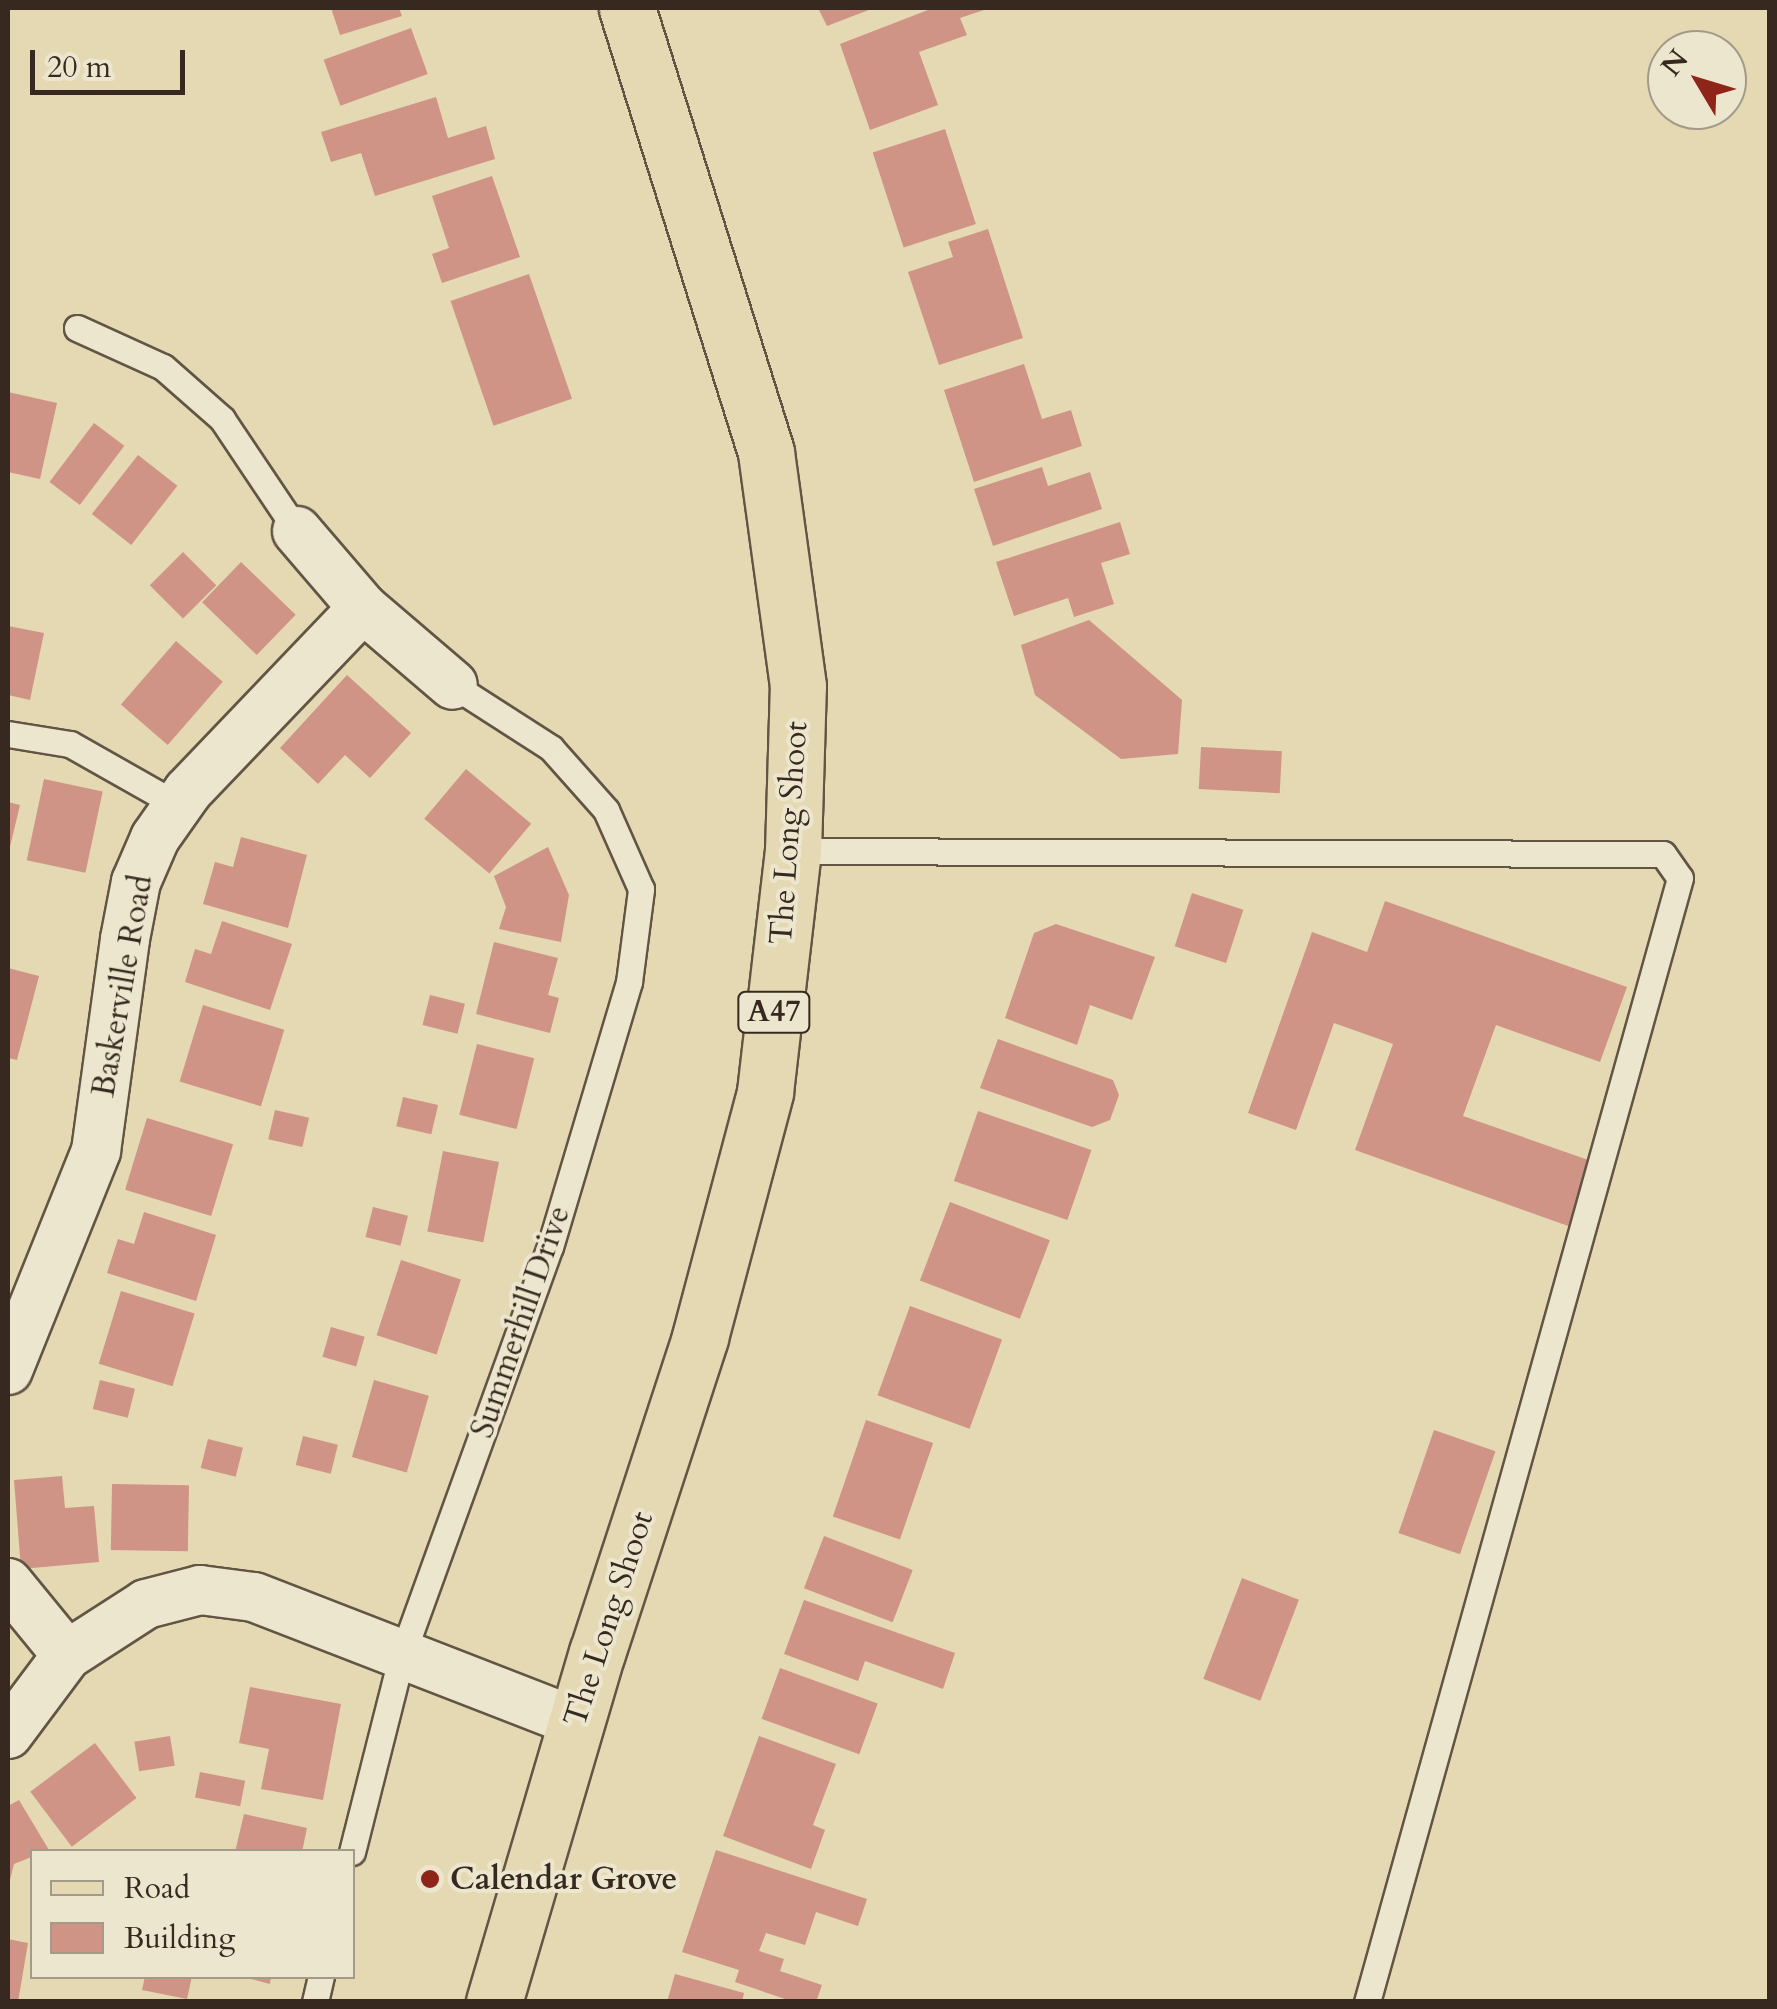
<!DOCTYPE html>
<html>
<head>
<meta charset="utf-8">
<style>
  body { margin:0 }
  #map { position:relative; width:1777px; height:2009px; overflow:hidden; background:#e4d9b3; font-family:Cardo,serif }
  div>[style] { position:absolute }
  .building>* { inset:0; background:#cf9485; transform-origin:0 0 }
  .roads { filter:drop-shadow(2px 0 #625544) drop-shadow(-2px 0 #625544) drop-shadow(0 2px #625544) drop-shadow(0 -2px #625544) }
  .service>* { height:25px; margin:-12.5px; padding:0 12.5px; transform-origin:12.5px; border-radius:12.5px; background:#ede6ce }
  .minor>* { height:48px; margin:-24px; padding:0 24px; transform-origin:24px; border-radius:24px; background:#ede6ce }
  .primary>* { height:55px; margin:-27.5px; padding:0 27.5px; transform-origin:27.5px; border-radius:27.5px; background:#e4d9b3 }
  .dots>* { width:28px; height:28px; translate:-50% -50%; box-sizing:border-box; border:5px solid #ede6ce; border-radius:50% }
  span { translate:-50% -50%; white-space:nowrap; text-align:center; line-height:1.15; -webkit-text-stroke:8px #ede6ce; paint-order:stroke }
  .shield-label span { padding:2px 8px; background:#ede6ce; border:2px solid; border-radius:8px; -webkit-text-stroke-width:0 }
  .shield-label { font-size:30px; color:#37291f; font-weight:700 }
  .street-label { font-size:32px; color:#37291f }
  .poi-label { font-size:32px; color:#37291f; font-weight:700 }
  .left { translate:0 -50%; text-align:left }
  .frame { position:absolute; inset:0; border:10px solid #37291f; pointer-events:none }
  .legend { position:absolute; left:30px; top:1849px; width:325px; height:130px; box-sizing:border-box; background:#ede6ce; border:2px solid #a49a88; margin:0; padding:12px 18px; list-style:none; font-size:30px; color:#37291f }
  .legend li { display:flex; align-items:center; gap:20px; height:50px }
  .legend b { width:50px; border:2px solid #a49a88 }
  .north { position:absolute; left:1647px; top:30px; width:100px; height:100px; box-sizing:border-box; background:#ede6ce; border:2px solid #a49a88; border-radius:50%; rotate:308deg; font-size:28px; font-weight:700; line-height:40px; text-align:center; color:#37291f }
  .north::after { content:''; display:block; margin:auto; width:35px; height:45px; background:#8f2418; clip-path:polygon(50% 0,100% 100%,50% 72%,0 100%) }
  .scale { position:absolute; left:30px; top:50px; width:155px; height:45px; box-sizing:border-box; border:5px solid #37291f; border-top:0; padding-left:12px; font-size:30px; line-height:35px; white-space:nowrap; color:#37291f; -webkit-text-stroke:8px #ede6ce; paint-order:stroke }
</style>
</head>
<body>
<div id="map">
  <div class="building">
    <i style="clip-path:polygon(331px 8px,399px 8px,402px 16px,340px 35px)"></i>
    <i style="clip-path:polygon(818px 8px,874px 8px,827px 26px)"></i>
    <i style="clip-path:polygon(933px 8px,990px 8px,960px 18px,967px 35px,919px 52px,938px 105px,870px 130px,840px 44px)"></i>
    <i style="left:411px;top:28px;width:49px;height:93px;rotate:70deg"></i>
    <i style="clip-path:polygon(436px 97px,448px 138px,486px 126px,495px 159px,375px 196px,361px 153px,331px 162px,321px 132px)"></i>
    <i style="left:945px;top:129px;width:100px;height:76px;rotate:72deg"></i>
    <i style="clip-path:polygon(492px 176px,520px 257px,442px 283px,432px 254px,449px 248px,432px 196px)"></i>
    <i style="clip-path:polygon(988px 229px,1023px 338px,939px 365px,908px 272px,953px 257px,948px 242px)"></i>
    <i style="left:529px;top:274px;width:132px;height:83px;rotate:71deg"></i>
    <i style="clip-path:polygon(1024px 364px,1042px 419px,1071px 410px,1082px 446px,974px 482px,944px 390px)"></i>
    <i style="clip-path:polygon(8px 392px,57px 403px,40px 479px,8px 472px)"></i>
    <i style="left:94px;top:423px;width:38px;height:74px;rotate:37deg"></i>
    <i style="left:138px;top:455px;width:50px;height:75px;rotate:38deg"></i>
    <i style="clip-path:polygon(1042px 467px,1048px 486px,1090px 472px,1102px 509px,993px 546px,974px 489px)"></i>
    <i style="clip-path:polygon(1120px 522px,1130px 554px,1101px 563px,1114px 604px,1074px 617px,1068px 598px,1014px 616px,996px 562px)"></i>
    <i style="left:183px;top:552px;width:47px;height:47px;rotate:45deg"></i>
    <i style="left:241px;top:562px;width:76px;height:56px;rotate:44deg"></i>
    <i style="clip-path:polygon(1089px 620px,1182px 700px,1178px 754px,1121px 759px,1035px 695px,1021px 645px)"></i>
    <i style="clip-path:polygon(8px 626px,44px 633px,30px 700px,8px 695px)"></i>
    <i style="left:176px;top:641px;width:62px;height:84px;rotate:41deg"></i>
    <i style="clip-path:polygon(347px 675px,411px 733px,370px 778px,345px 755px,318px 784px,280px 748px)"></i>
    <i style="left:1201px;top:747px;width:81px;height:42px;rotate:3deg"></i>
    <i style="left:466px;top:769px;width:85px;height:65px;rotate:40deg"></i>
    <i style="left:44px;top:779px;width:60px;height:83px;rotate:12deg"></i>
    <i style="clip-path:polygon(8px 802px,20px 805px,9px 851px,8px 850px)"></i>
    <i style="clip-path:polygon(241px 837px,307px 855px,288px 928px,203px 904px,215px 862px,233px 867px)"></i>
    <i style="clip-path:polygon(548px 847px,569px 895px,561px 942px,499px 929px,506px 907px,494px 876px)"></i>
    <i style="left:1192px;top:893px;width:54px;height:56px;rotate:18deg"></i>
    <i style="clip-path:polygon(1385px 901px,1627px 987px,1600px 1062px,1496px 1025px,1463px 1116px,1594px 1162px,1571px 1227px,1355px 1150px,1393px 1044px,1334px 1023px,1296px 1130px,1248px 1113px,1312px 932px,1367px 952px)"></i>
    <i style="clip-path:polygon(222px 921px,292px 944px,270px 1010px,185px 982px,195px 949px,211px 954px)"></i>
    <i style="clip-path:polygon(1056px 924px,1155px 957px,1132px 1020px,1090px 1005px,1077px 1045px,1005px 1018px,1034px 933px)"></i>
    <i style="clip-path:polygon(494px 942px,558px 958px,548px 995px,559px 998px,550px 1033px,476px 1014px)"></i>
    <i style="clip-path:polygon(8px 968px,39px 976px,17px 1060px,8px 1058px)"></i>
    <i style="left:430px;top:995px;width:36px;height:31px;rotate:14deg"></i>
    <i style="left:203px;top:1005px;width:85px;height:80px;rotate:17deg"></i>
    <i style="clip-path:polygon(998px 1039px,1113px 1080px,1119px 1095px,1110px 1120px,1092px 1127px,980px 1088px)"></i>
    <i style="left:477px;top:1044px;width:59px;height:73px;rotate:14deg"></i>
    <i style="left:403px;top:1097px;width:36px;height:30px;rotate:13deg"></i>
    <i style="left:275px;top:1110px;width:35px;height:30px;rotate:13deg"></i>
    <i style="left:978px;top:1111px;width:120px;height:74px;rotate:19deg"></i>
    <i style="left:147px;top:1118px;width:90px;height:75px;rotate:17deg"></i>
    <i style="left:443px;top:1151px;width:57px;height:82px;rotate:11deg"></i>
    <i style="left:950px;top:1202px;width:107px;height:84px;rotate:21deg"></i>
    <i style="left:373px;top:1207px;width:36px;height:31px;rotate:14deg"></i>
    <i style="clip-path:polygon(144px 1212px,216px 1235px,196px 1301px,107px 1273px,118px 1239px,134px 1244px)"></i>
    <i style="left:401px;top:1260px;width:63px;height:79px;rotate:18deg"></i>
    <i style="left:121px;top:1291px;width:77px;height:76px;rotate:17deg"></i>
    <i style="left:910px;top:1306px;width:98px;height:95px;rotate:20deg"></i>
    <i style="left:331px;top:1327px;width:35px;height:31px;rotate:16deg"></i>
    <i style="left:100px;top:1380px;width:36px;height:30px;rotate:14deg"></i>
    <i style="left:374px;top:1380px;width:57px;height:80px;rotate:16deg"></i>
    <i style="left:866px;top:1420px;width:71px;height:102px;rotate:19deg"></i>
    <i style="left:1434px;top:1430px;width:65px;height:109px;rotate:19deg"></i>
    <i style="left:303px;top:1436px;width:36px;height:30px;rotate:14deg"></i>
    <i style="left:208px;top:1439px;width:36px;height:30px;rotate:14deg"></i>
    <i style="clip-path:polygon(62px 1476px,65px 1508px,94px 1506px,99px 1562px,21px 1569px,14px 1480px)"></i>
    <i style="left:112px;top:1484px;width:77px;height:66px;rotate:1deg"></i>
    <i style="left:824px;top:1536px;width:95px;height:56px;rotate:21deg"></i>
    <i style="left:1242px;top:1578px;width:61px;height:108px;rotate:21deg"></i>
    <i style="clip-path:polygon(804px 1600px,955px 1653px,943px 1689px,865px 1661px,858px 1681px,784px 1654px)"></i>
    <i style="left:780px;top:1668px;width:104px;height:54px;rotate:20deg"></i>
    <i style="clip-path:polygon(250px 1687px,341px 1704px,323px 1800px,261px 1789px,269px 1749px,239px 1743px)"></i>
    <i style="left:170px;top:1736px;width:30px;height:36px;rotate:81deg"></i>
    <i style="clip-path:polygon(759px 1736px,836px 1764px,813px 1825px,825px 1830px,811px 1869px,723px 1836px)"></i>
    <i style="left:95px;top:1743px;width:69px;height:81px;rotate:53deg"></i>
    <i style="left:200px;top:1772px;width:46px;height:26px;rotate:11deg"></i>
    <i style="clip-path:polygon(19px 1800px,49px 1850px,14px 1864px,8px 1888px,8px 1806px)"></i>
    <i style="clip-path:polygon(244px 1814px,307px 1828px,302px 1852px,235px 1852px)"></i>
    <i style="clip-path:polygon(716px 1850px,867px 1899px,858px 1926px,816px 1912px,805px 1945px,766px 1933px,759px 1951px,784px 1959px,780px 1971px,822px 1985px,816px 2002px,794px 2002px,735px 1982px,739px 1970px,682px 1952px)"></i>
    <i style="clip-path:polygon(8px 1939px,28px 1943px,18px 2002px,8px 2002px)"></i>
    <i style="clip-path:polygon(675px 1974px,744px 1993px,742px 2002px,667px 2002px)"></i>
    <i style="clip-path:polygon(145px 1976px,192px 1976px,187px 1999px,142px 1990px)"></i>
    <i style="clip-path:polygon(240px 1976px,271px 1976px,270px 1984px)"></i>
  </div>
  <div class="roads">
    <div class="service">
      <i style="left:77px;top:328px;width:94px;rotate:24.4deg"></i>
      <i style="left:163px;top:367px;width:79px;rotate:41.4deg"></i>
      <i style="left:222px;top:419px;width:135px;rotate:56.2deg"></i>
      <i style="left:8px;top:734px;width:63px;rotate:9.2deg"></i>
      <i style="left:70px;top:744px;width:124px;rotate:29.5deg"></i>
      <i style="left:793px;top:851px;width:870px;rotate:0.2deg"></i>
      <i style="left:1663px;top:854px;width:29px;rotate:55deg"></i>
      <i style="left:1680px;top:878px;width:1167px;rotate:105.56deg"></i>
      <i style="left:352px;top:1852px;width:200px;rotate:-75.8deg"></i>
      <i style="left:401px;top:1658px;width:437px;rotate:-70.1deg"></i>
      <i style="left:550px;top:1247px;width:277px;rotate:-73.4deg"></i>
      <i style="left:629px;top:982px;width:94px;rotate:-82.6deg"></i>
      <i style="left:641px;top:889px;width:86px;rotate:-113.9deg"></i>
      <i style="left:606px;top:810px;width:83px;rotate:-131.6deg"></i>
      <i style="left:551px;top:748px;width:117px;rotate:-147.3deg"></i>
      <i style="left:315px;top:2002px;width:27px;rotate:-77deg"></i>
    </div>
    <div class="minor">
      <i style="left:297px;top:531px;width:101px;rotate:49.4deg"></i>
      <i style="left:8px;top:1370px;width:236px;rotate:-68.1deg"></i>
      <i style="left:96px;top:1151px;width:214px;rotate:-82.2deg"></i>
      <i style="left:125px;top:939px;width:58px;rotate:-79.1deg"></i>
      <i style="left:136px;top:882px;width:48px;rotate:-66.6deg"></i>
      <i style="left:155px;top:838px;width:57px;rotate:-54.9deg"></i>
      <i style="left:188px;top:791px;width:253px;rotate:-46.3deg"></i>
      <i style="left:363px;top:608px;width:118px;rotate:40.5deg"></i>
      <i style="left:8px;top:1583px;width:93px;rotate:50.7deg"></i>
      <i style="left:8px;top:1734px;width:99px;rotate:-53.2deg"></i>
      <i style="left:67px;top:1655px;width:94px;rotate:-32.8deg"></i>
      <i style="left:146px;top:1604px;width:56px;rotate:-14.5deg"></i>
      <i style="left:200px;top:1590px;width:54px;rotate:7.4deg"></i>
      <i style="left:254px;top:1597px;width:345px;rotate:21.2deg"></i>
    </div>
    <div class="primary">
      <i style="left:494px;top:2002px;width:364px;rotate:-73.6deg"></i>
      <i style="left:597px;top:1653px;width:332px;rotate:-71.9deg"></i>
      <i style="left:700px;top:1337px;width:253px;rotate:-75.1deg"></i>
      <i style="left:765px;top:1092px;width:243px;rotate:-83.4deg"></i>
      <i style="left:793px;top:851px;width:165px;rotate:-88.3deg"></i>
      <i style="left:798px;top:686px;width:236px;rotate:-97.8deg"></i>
      <i style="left:766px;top:452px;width:465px;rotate:-107.4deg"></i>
    </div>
  </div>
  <div class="dots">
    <i style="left:430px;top:1879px;background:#8f2418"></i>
  </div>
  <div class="shield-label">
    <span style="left:774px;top:1012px">A47</span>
  </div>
  <div class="street-label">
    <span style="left:789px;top:833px;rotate:-86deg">The Long Shoot</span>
    <span style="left:123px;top:986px;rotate:-80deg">Baskerville Road</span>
    <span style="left:521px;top:1322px;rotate:-71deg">Summerhill Drive</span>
    <span style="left:609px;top:1619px;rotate:-72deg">The Long Shoot</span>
  </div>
  <div class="poi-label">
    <span class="left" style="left:450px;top:1879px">Calendar Grove</span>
  </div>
  <div class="frame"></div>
  <ul class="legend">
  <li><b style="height:12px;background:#e4d9b3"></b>Road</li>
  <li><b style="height:28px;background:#cf9485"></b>Building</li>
  </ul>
  <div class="north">N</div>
  <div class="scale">20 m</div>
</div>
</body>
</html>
